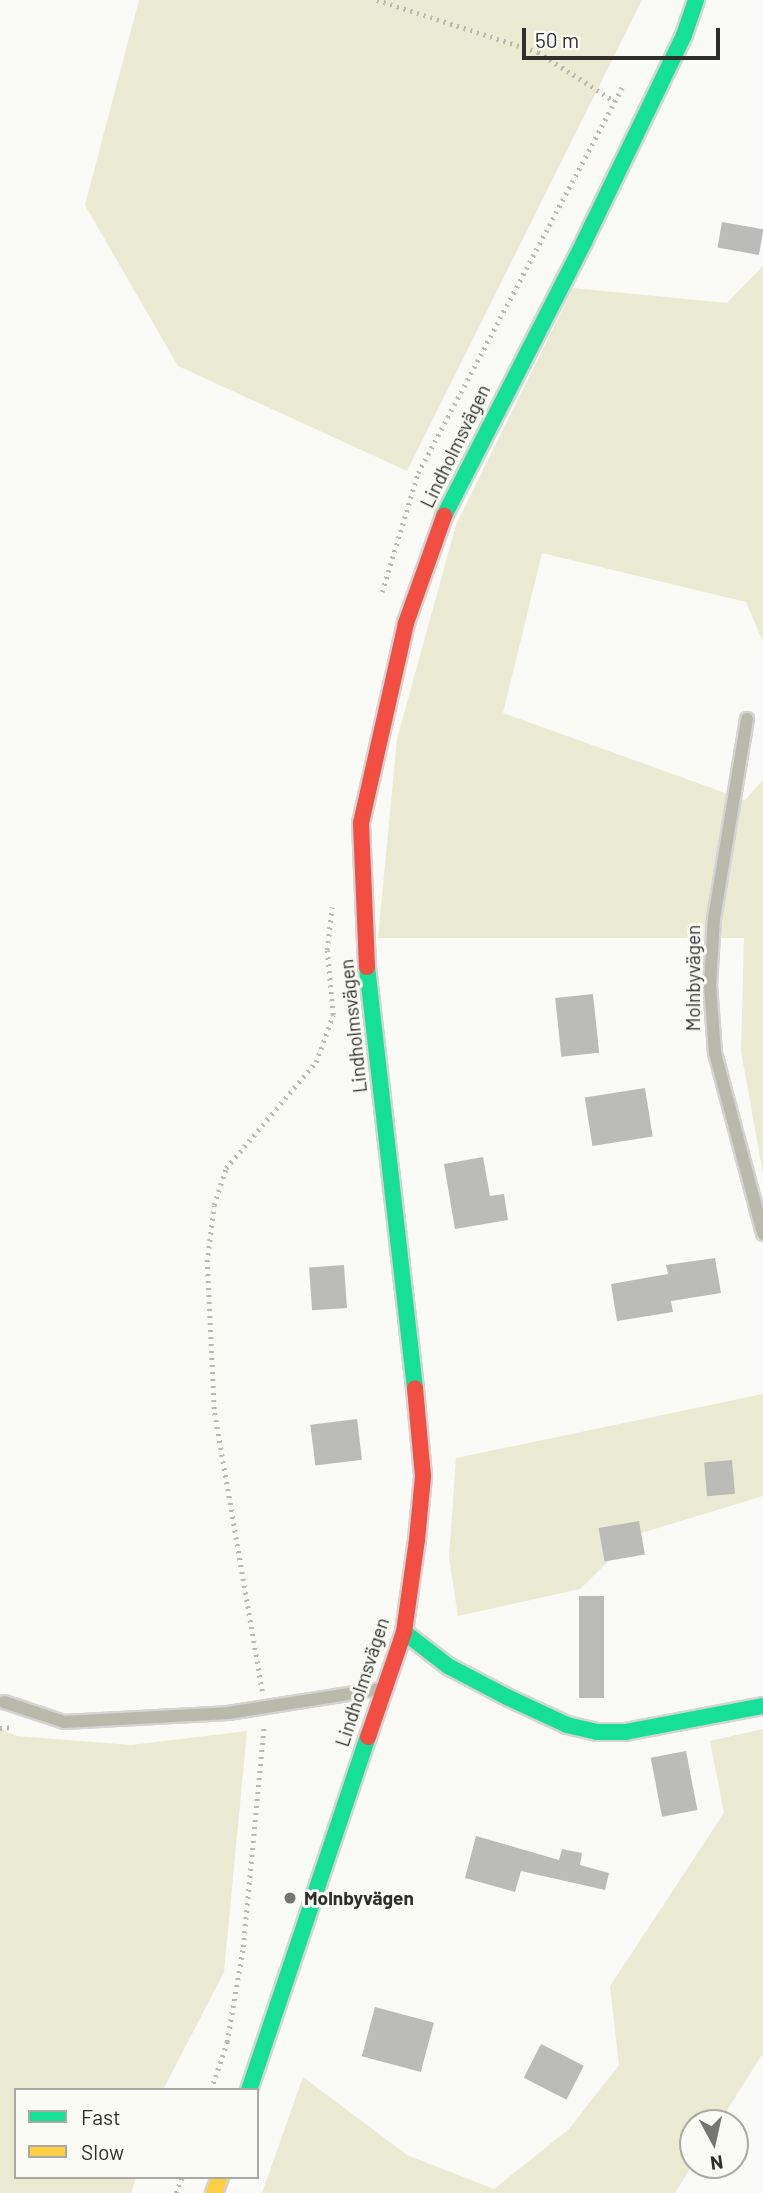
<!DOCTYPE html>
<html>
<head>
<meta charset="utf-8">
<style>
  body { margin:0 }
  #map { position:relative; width:763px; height:2193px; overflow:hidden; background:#fafaf7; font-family:Barlow,sans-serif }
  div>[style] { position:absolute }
  .green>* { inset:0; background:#ebead3 }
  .building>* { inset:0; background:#bbbbb8; transform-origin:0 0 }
  .path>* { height:4.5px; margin-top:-2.25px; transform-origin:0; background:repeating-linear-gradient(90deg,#b9b9b0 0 2px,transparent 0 7px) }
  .roads { filter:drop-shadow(2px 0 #d4d4d3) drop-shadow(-2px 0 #d4d4d3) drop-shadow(0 2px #d4d4d3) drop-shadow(0 -2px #d4d4d3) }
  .lane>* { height:12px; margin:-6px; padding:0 6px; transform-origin:6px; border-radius:6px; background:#b9b9ac }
  .fast>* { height:16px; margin:-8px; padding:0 8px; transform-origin:8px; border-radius:8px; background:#16e098 }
  .slow>* { height:16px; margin:-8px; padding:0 8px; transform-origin:8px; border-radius:8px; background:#ffcf43 }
  .jam>* { height:16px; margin:-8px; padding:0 8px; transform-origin:8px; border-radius:8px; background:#f24e42 }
  .dots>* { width:19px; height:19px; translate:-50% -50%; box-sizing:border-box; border:4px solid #fbfbf6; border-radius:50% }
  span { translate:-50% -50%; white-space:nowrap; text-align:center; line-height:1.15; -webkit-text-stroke:6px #fbfbf6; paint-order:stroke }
  .street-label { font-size:19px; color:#2e2e2d }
  .poi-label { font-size:19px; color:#2e2e2d; font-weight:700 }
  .left { translate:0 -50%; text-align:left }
  .legend { position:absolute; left:14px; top:2088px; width:245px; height:91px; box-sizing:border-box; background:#fbfbf6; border:2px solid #a9a9a6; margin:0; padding:9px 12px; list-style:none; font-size:21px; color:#2e2e2d }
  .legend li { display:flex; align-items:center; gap:14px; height:35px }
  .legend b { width:35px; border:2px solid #a9a9a6 }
  .north { position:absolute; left:679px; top:2109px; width:70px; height:70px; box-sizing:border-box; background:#fbfbf6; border:2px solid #a9a9a6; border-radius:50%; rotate:172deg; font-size:19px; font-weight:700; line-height:28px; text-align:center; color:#2e2e2d }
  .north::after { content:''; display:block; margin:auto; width:24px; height:32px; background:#757574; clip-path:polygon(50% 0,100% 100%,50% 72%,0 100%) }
  .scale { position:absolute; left:522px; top:28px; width:198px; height:32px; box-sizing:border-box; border:4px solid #2e2e2d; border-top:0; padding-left:9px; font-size:21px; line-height:24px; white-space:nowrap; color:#2e2e2d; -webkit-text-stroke:5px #fbfbf6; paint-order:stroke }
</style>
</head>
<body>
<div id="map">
  <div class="green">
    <i style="clip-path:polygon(139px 0,642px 0,407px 471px,178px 366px,85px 205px)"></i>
    <i style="clip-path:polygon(763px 266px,763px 642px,746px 602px,542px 553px,503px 713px,745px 800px,763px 780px,763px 1174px,741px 1051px,744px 938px,378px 938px,397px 739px,456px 525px,573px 288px,727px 303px)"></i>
    <i style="clip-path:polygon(763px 1394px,763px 1496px,635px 1535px,580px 1589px,458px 1616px,449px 1558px,456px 1458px)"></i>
    <i style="clip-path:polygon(0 1728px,16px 1736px,131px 1745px,247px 1731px,224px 1972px,163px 2090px,16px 2090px,16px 2177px,136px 2177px,131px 2193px,0 2193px)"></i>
    <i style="clip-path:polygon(763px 1729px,763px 2053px,719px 2123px,693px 2123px,693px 2164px,675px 2193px,262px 2193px,303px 2077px,407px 2155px,494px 2189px,569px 2129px,619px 2065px,610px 1986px,724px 1813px,710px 1741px)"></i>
  </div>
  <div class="building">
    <i style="left:722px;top:222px;width:42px;height:26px;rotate:10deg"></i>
    <i style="left:593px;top:994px;width:59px;height:38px;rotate:84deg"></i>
    <i style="left:645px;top:1088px;width:49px;height:61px;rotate:81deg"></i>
    <i style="clip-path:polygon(483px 1157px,490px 1196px,504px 1194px,508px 1220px,455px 1229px,444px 1164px)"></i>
    <i style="clip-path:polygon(715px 1258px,721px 1293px,671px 1301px,673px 1312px,617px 1321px,611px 1284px,668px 1274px,666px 1265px)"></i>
    <i style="left:344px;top:1265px;width:43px;height:35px;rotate:86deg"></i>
    <i style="left:357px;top:1419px;width:41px;height:47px;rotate:83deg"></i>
    <i style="left:732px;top:1460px;width:34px;height:28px;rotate:85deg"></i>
    <i style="left:639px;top:1521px;width:34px;height:41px;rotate:80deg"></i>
    <i style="left:604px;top:1596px;width:102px;height:25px;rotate:90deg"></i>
    <i style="left:686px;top:1751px;width:60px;height:36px;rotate:79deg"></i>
    <i style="clip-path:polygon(476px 1836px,559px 1860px,562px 1849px,582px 1853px,580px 1865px,609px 1873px,605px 1890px,521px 1871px,515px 1892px,465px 1878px)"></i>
    <i style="left:375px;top:2007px;width:61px;height:51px;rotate:15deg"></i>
    <i style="left:541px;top:2044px;width:48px;height:38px;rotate:27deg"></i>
  </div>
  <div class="path">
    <i style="left:377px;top:0;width:169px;rotate:17.9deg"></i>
    <i style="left:538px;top:52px;width:90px;rotate:32.8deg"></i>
    <i style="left:382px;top:592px;width:124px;rotate:-73.2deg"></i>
    <i style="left:418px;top:473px;width:438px;rotate:-62.1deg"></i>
    <i style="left:262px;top:1691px;width:286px;rotate:-99.7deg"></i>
    <i style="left:214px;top:1409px;width:147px;rotate:-92.7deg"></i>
    <i style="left:207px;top:1262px;width:57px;rotate:-83deg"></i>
    <i style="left:214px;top:1205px;width:39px;rotate:-72deg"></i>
    <i style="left:226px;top:1168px;width:139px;rotate:-49.7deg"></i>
    <i style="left:316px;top:1062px;width:50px;rotate:-70.1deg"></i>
    <i style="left:333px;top:1015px;width:65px;rotate:-95.3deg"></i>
    <i style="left:327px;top:950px;width:43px;rotate:-83.4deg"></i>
    <i style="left:0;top:1728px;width:14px;rotate:-4deg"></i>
    <i style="left:211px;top:2090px;width:51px;rotate:-71.6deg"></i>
    <i style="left:227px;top:2042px;width:96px;rotate:-80.4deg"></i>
    <i style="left:243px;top:1947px;width:224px;rotate:-84.6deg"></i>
    <i style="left:176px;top:2193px;width:17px;rotate:-69deg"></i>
  </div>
  <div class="roads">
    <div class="lane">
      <i style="left:747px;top:719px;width:202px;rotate:99.4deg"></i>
      <i style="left:714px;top:918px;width:67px;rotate:93.4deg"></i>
      <i style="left:710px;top:985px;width:68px;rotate:85.8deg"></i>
      <i style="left:715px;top:1053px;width:187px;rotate:75.1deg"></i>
      <i style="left:4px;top:1702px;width:63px;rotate:18.4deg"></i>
      <i style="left:64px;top:1722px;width:164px;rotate:-3.1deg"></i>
      <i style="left:228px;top:1713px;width:153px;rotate:-9deg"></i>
    </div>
    <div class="fast">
      <i style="left:444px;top:516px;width:308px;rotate:-62.9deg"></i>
      <i style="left:584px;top:242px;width:230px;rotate:-64.2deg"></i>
      <i style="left:684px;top:35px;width:37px;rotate:-71deg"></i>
      <i style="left:367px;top:967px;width:424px;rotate:83.5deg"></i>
      <i style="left:404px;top:1632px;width:56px;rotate:37.7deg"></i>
      <i style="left:448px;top:1666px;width:69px;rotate:27.7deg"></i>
      <i style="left:509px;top:1698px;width:64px;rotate:25deg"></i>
      <i style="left:567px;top:1725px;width:31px;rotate:13deg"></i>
      <i style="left:597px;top:1732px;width:28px"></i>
      <i style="left:625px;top:1732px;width:140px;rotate:-10.7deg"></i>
      <i style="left:249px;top:2090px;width:373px;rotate:-71.4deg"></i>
    </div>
    <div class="slow">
      <i style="left:214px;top:2193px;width:17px;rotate:-69deg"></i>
    </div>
    <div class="jam">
      <i style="left:367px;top:967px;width:144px;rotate:-92.4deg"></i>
      <i style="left:361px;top:823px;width:205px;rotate:-77.3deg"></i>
      <i style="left:406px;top:623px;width:114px;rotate:-70.4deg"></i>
      <i style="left:368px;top:1737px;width:111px;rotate:-71.1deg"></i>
      <i style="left:404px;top:1632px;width:93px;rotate:-82deg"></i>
      <i style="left:417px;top:1540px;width:64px;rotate:-84.6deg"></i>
      <i style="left:423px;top:1476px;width:88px;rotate:-95.2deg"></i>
    </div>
  </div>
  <div class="dots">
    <i style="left:290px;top:1898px;background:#757574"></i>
  </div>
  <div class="street-label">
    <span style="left:455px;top:446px;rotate:-64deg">Lindholmsvägen</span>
    <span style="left:693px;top:978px;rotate:-90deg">Molnbyvägen</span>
    <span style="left:353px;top:1026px;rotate:-96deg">Lindholmsvägen</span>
    <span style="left:362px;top:1682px;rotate:-72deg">Lindholmsvägen</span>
  </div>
  <div class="poi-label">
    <span class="left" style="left:304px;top:1898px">Molnbyvägen</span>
  </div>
  <ul class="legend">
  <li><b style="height:9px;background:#16e098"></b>Fast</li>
  <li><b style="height:9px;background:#ffcf43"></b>Slow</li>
  </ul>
  <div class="north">N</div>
  <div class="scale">50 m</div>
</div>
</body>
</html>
